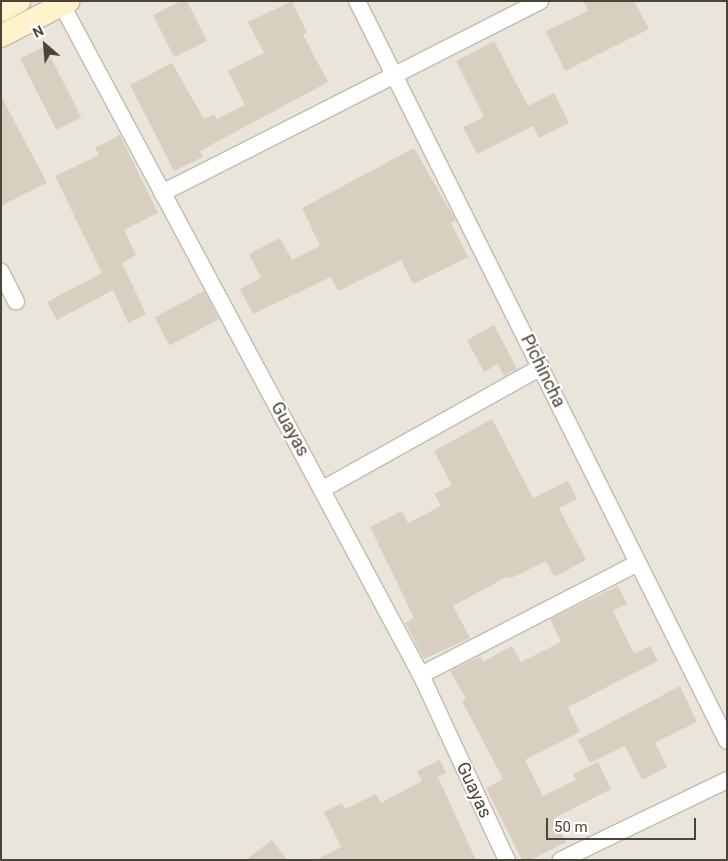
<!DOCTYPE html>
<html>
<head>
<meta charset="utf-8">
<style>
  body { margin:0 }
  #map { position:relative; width:728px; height:861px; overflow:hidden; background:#f6f3ec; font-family:Roboto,sans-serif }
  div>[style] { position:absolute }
  .residential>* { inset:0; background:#eae5da; transform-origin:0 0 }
  .building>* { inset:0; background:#d8cfc1; transform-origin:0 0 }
  .roads { filter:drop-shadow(1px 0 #c2bbae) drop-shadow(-1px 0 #c2bbae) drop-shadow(0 1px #c2bbae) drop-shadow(0 -1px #c2bbae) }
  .street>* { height:16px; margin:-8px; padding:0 8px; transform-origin:8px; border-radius:8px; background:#fff }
  .secondary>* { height:22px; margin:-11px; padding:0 11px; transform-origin:11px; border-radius:11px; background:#fff3cd }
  span { translate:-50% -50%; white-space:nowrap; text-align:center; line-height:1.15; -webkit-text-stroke:4px #fff; paint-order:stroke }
  .street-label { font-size:18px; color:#4b4439 }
  .frame { position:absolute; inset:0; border:2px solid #4b4439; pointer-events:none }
  .north { position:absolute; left:20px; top:20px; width:50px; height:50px; -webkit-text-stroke:4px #fff; paint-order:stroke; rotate:333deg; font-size:14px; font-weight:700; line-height:20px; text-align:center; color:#4b4439 }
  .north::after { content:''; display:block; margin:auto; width:18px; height:22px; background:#4b4439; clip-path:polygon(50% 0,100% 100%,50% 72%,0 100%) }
  .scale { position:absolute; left:546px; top:818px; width:150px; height:22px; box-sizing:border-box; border:2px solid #4b4439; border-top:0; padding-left:6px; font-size:15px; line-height:18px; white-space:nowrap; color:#4b4439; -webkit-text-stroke:4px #fff; paint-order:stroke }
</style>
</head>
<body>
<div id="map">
  <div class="residential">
    <i style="left:1px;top:1px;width:726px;height:859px"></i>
  </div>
  <div class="building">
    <i style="clip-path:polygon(181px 1px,187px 1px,207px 41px,174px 57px,153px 15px)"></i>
    <i style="clip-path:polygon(292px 1px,307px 33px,303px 35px,328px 82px,200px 151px,203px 157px,174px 171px,130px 85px,172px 63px,204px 119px,214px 114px,217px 119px,245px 105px,228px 71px,264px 53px,248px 22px)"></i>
    <i style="clip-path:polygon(583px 1px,634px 1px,649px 29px,565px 71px,546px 31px,588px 11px)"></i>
    <i style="clip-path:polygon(494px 41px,528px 106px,554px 93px,569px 123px,539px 138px,533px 126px,477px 154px,463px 127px,484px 117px,456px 61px)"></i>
    <i style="left:45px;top:46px;width:80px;height:28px;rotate:63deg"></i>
    <i style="clip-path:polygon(1px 96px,47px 183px,1px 206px)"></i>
    <i style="clip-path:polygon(120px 135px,158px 213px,124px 230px,136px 255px,122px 263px,146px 314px,128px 323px,113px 290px,57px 320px,47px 302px,102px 273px,55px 176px,99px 155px,95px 148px)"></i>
    <i style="clip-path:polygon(414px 148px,456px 221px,451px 223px,468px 257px,413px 284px,401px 260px,338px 291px,331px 277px,253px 314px,240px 289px,261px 278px,249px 254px,280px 238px,292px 260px,320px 246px,302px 208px)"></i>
    <i style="left:204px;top:291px;width:32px;height:56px;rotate:62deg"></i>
    <i style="clip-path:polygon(494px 325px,517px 369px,504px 376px,498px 364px,484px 372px,467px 340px)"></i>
    <i style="clip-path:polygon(492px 419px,533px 498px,568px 481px,577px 499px,559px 508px,586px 560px,554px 577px,546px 561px,509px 579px,508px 576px,453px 606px,470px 638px,424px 659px,405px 623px,414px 618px,370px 527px,402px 511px,408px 523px,441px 506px,434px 494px,452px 485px,434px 451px)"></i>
    <i style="clip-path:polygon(618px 586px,627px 604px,613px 611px,634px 654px,650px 646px,658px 661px,568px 707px,580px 732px,525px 760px,543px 796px,576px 780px,573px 774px,598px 762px,611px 789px,554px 818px,566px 842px,531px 860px,522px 860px,486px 788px,503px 779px,462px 701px,466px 699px,450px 671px,480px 656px,483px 662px,512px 646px,521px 662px,561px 642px,550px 619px)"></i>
    <i style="clip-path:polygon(680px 686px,697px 722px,655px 743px,667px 767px,642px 780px,625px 746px,590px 763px,578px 740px)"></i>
    <i style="clip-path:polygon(440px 760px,446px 773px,438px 777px,476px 860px,316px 860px,341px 847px,324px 812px,342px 803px,345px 809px,376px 794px,381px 803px,422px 781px,417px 771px)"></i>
    <i style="clip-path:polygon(272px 840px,287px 860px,246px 860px)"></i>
  </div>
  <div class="roads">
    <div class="street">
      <i style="left:357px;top:1px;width:827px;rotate:63.43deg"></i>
      <i style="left:62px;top:5px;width:760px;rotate:61.82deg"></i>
      <i style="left:421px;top:675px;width:204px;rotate:65.1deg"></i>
      <i style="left:162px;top:193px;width:424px;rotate:-26.9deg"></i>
      <i style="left:1px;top:272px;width:33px;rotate:63deg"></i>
      <i style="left:323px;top:489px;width:250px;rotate:-29.2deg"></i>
      <i style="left:421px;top:675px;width:244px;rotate:-27.3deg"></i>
      <i style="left:561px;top:860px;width:184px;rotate:-25.7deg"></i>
    </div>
    <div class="secondary">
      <i style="left:1px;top:11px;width:21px;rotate:-29deg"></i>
      <i style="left:1px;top:36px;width:76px;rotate:-27.2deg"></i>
    </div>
  </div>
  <div class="street-label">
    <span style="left:543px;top:371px;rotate:64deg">Pichincha</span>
    <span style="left:290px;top:429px;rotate:61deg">Guayas</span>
    <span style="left:474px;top:790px;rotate:65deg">Guayas</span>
  </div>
  <div class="frame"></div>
  <div class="north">N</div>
  <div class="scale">50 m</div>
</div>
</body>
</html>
